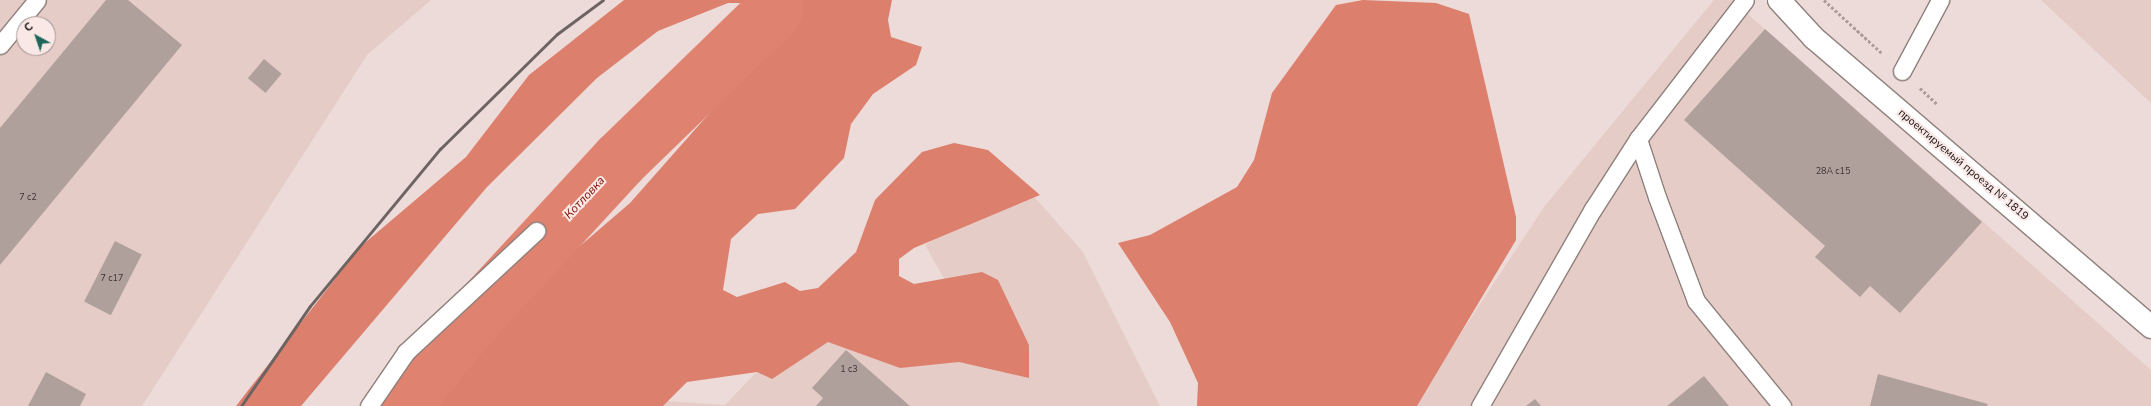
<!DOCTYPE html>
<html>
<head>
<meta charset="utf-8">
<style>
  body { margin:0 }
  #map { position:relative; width:2151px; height:406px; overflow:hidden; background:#ecdbd8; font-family:"Nunito Sans",sans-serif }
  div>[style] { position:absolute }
  .built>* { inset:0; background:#e6ccc7 }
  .forest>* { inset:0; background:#dd7f6d }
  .river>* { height:58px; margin:-29px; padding:0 29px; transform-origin:29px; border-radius:29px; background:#e08270 }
  .building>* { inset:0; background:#b0a09c; transform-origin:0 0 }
  .path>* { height:2.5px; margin-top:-1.25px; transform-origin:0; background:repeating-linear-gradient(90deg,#aa9d9a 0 3px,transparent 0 5px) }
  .roads { filter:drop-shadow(1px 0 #8f807c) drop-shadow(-1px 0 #8f807c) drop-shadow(0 1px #8f807c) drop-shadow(0 -1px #8f807c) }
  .lane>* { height:17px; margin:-8.5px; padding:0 8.5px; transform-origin:8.5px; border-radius:8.5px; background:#fff }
  .street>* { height:22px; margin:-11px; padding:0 11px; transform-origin:11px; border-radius:11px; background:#fff }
  .rail>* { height:3px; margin:-1.5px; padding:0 1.5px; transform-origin:1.5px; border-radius:1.5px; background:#6d6361 }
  span { translate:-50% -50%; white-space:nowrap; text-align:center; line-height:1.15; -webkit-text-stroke:4px #f9e8e5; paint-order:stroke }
  .number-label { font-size:9px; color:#3c3332 }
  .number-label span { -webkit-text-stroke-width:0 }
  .street-label { font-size:11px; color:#150f0e }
  .water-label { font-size:12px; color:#820e00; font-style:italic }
  .north { position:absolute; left:16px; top:16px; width:40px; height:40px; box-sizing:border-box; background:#f9e8e5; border:1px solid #9e918f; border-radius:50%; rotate:320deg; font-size:11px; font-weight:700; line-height:16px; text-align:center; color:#150f0e }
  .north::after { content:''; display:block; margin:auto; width:14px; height:18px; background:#1e665c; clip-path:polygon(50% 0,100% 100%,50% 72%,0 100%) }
</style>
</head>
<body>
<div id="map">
  <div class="built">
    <i style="clip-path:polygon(evenodd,0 0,431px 0,367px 55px,142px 406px,0 406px,0 0,24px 24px,48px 24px,48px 48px,24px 48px,24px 24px)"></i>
    <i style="clip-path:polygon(1714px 0,1732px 0,2151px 370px,2151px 406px,1413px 406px,1544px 207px)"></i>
    <i style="clip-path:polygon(2041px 0,2151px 0,2151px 103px)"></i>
    <i style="clip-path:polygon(1022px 183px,1083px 252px,1160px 406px,663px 406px,667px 401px,725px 405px,810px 316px,946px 282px,925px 245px)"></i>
  </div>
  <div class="forest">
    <i style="clip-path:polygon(624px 0,892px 0,888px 20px,891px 37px,922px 47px,916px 65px,873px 94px,851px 124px,844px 158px,795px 209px,758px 214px,731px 239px,723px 290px,737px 297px,785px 282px,800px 291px,818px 288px,856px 252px,875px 200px,922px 152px,954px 143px,988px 150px,1040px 195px,914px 248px,899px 259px,899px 276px,914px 284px,982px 272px,998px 280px,1029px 345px,1029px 378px,959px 362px,900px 368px,828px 342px,772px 379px,757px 372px,687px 382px,663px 406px,394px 406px,630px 203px,767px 48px,749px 3px,728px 3px,658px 31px,597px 78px,487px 187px,301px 406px,236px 406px,360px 247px,466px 157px,529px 75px)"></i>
    <i style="clip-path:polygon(1363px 0,1436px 3px,1469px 14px,1516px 217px,1516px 240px,1417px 406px,1197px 406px,1198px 383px,1170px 322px,1118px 243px,1150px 235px,1237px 187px,1254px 160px,1272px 93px,1336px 5px)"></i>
  </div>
  <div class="river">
    <i style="left:402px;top:406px;width:102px;rotate:-51deg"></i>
    <i style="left:466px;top:327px;width:227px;rotate:-47.3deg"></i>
    <i style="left:620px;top:160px;width:214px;rotate:-44.1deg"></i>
    <i style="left:774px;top:11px;width:11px;rotate:-90deg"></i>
  </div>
  <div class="building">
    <i style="clip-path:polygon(106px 0,128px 0,182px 45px,0 265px,0 128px)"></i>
    <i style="clip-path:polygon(1765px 29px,1982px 222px,1900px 313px,1870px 286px,1860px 297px,1815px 257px,1825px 246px,1684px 120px)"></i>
    <i style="left:264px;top:59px;width:23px;height:25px;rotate:40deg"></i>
    <i style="left:115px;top:241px;width:30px;height:68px;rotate:27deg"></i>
    <i style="clip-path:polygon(846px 350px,910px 406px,816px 406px,823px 398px,812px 388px)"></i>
    <i style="clip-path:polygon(46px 372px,86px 394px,80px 406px,28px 406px)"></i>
    <i style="clip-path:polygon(1878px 374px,1988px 404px,1987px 406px,1870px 406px)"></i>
    <i style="clip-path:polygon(1704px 376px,1729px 406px,1667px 406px)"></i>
    <i style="clip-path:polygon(1535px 399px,1541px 406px,1526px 406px)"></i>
  </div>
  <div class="path">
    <i style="left:1824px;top:0;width:80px;rotate:42.5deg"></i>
    <i style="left:1920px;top:88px;width:23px;rotate:43deg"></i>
  </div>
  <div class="roads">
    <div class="lane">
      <i style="left:0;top:45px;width:58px;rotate:-50.6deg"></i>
      <i style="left:1902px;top:71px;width:81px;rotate:-61.8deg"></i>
      <i style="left:1638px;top:139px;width:61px;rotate:71.9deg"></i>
      <i style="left:1657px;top:197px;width:111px;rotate:69.4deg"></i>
      <i style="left:1696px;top:301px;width:136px;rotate:50.7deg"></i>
      <i style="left:369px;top:406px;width:65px;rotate:-55.6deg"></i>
      <i style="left:406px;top:352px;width:178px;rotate:-42.9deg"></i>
      <i style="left:1480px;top:406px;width:227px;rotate:-60.2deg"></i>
      <i style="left:1593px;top:209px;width:83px;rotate:-57.3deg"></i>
      <i style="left:1638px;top:139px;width:175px;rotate:-52.4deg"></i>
    </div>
    <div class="street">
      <i style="left:1779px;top:0;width:52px;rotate:47.4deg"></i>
      <i style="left:1814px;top:38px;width:444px;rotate:40.6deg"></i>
    </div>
  </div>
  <div class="rail">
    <i style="left:241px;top:406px;width:121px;rotate:-55.4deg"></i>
    <i style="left:310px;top:306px;width:204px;rotate:-50.4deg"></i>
    <i style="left:440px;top:149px;width:164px;rotate:-44.5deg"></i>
    <i style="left:557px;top:34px;width:57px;rotate:-36.5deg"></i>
  </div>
  <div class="number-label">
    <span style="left:1833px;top:171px">28А с15</span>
    <span style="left:28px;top:197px">7 с2</span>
    <span style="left:112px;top:278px">7 с17</span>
    <span style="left:849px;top:369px">1 с3</span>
  </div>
  <div class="street-label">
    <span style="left:1963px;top:165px;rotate:40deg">проектируемый проезд № 1819</span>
  </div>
  <div class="water-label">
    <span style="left:585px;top:198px;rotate:-47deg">Котловка</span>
  </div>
  <div class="north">С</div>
</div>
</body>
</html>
